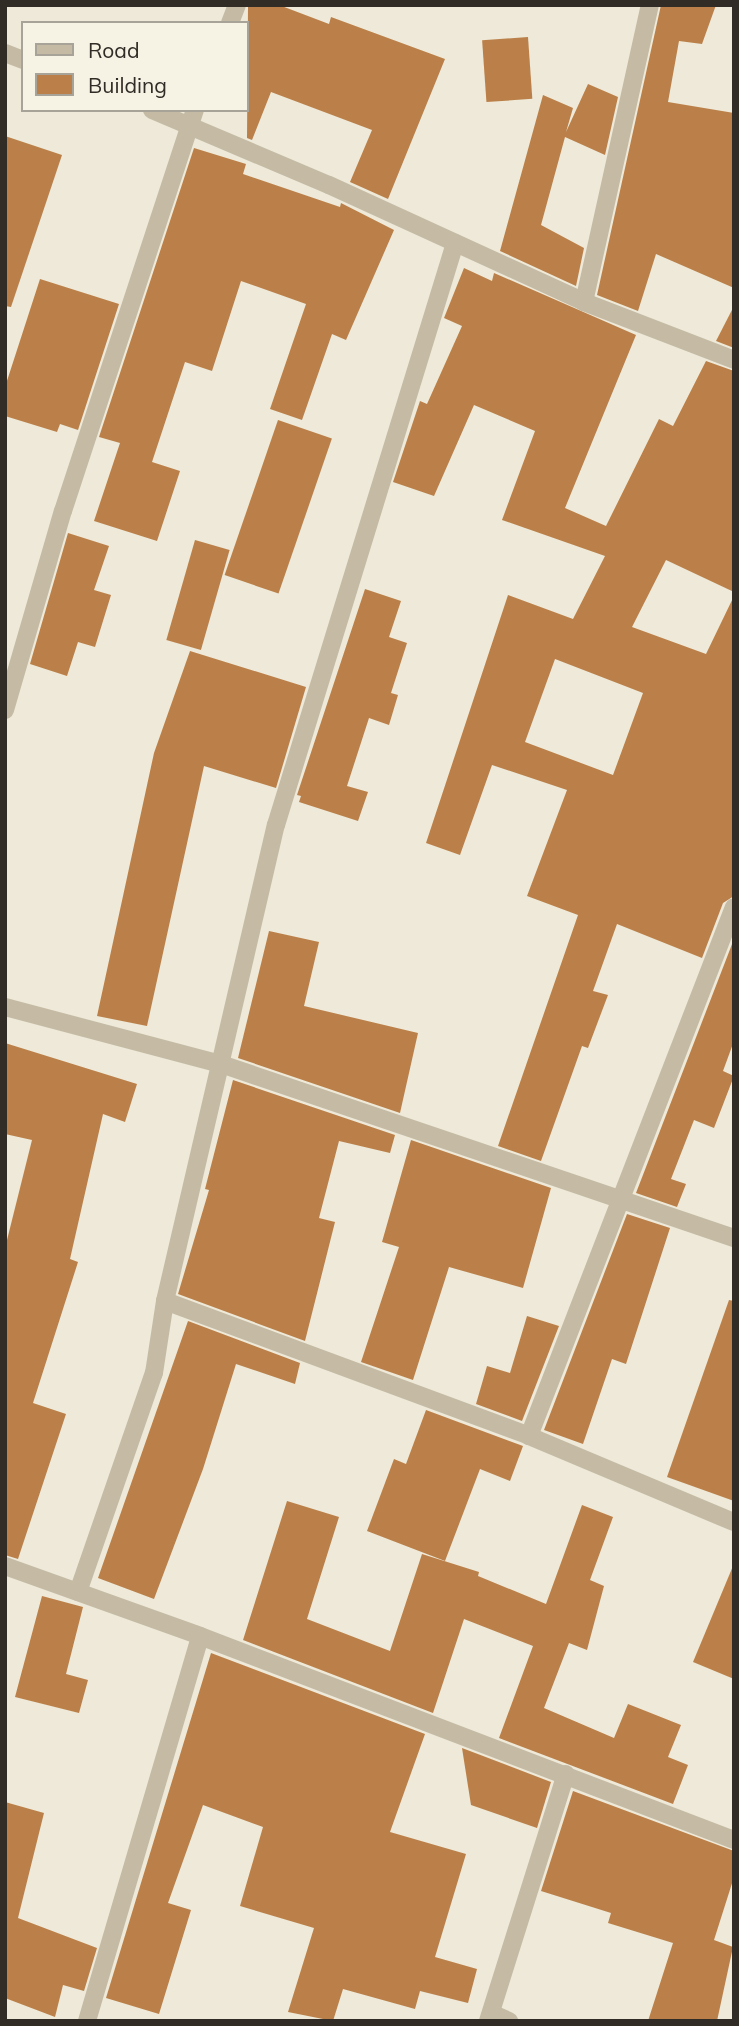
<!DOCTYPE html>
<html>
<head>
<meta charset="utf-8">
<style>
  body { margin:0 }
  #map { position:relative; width:739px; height:2026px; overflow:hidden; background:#eee9d8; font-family:Mulish,sans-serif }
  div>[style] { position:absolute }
  .building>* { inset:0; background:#bb8049; transform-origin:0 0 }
  .service>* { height:18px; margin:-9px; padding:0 9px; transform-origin:9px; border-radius:9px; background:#c5bba5 }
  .minor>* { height:18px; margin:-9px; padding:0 9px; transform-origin:9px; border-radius:9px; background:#c5bba5 }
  span { translate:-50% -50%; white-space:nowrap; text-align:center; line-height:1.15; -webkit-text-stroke:5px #f6f2e4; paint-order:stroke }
  .frame { position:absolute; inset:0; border:7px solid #312c26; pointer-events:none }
  .legend { position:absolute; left:21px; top:21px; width:228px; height:91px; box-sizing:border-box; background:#f6f2e4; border:2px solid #a7a398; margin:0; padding:9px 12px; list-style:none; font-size:21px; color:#312c26 }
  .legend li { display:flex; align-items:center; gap:14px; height:35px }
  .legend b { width:35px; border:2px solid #a7a398 }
</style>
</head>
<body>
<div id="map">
  <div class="building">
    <i style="clip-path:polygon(248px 5px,279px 5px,329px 24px,331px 17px,445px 59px,388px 199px,350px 182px,372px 130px,271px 92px,252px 140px,247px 138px)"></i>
    <i style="clip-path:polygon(661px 5px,716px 5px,702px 44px,679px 41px,668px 102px,734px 113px,734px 288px,656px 254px,638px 311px,597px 295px)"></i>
    <i style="left:528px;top:37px;width:62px;height:46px;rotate:86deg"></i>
    <i style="clip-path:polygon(588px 84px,618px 97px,605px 155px,565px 137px,541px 225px,584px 248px,576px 286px,500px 251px,543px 95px,573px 108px,566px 132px)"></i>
    <i style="clip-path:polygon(5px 136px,62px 155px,11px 307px,5px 306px)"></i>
    <i style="clip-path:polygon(194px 148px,246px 164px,243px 174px,340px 207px,341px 203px,394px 230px,346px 340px,332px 334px,302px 420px,270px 409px,306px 304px,241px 281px,212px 371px,185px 362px,152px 462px,180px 471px,157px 541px,94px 521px,120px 443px,99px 437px)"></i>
    <i style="clip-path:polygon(evenodd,464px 268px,492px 281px,494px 273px,636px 335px,565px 508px,606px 526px,659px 419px,673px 426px,706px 361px,734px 371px,734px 592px,666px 560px,632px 627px,706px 654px,734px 596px,734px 896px,723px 903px,702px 958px,617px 924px,593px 991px,608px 995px,588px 1048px,582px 1046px,541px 1161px,498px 1146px,578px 915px,527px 896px,567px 790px,492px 765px,460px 855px,426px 843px,508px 595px,573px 619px,605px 556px,502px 520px,535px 431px,474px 405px,434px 496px,393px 482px,420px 401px,427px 404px,462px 326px,444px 318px,464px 268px,555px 659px,643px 693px,613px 775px,525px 742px,555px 659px)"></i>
    <i style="clip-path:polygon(40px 279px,119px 304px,78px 430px,60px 424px,57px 432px,5px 416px,5px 387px)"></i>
    <i style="clip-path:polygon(734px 306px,734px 348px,716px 341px)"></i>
    <i style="left:278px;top:420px;width:57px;height:164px;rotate:19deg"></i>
    <i style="clip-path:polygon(68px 533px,109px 546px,94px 590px,111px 595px,95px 647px,78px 642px,67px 676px,30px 664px)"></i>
    <i style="left:195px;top:540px;width:36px;height:104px;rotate:16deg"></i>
    <i style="clip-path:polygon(365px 589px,401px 601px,389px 637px,407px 643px,391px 693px,398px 695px,389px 725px,369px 718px,347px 786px,368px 792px,358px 821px,299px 802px,301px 796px,297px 795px)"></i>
    <i style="clip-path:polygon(190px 651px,306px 687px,276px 788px,204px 766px,147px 1026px,97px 1016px,154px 753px)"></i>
    <i style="clip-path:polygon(269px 931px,319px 942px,304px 1006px,418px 1033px,400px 1113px,238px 1058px)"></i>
    <i style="clip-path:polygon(734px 939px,734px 1041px,723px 1071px,734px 1076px,714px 1128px,694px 1120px,671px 1179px,686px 1184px,677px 1207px,636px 1193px)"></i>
    <i style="clip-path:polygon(5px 1043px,137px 1084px,125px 1122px,103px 1114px,70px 1259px,78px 1262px,33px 1403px,66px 1414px,18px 1559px,5px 1555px,5px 1248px,32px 1140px,5px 1134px)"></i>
    <i style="clip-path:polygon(233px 1080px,395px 1135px,390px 1153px,339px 1141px,319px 1218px,335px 1222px,305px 1341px,178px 1294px,209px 1190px,205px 1189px)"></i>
    <i style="clip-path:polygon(411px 1140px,551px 1188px,523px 1288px,449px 1267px,413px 1380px,361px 1362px,399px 1247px,382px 1242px)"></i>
    <i style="clip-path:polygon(627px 1214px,670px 1228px,626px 1364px,612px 1359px,583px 1444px,544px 1430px)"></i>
    <i style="clip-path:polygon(729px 1300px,734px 1301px,734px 1501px,667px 1477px)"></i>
    <i style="clip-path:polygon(527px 1316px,559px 1326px,522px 1421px,476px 1404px,487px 1366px,510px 1373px)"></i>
    <i style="clip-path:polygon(188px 1321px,300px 1363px,295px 1384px,236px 1364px,203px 1469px,154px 1599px,98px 1578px)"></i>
    <i style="clip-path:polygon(426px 1410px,523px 1446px,510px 1481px,480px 1469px,445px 1561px,367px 1531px,394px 1459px,406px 1464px)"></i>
    <i style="clip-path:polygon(287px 1501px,339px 1517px,307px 1619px,390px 1651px,422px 1554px,479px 1572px,478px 1576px,546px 1604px,582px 1505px,613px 1517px,590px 1580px,604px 1586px,587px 1650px,569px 1643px,544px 1708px,614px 1738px,628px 1704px,681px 1725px,668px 1757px,688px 1765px,673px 1804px,499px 1738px,533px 1646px,464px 1619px,433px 1713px,243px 1640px)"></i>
    <i style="clip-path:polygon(733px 1566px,734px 1566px,734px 1679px,693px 1662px)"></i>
    <i style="clip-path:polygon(42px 1596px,83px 1607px,66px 1674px,88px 1680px,79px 1713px,15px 1697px)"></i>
    <i style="clip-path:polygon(211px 1653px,425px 1734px,390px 1832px,466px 1854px,435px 1957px,477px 1969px,468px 2003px,420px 1991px,415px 2009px,343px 1989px,333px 2021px,288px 2012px,314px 1928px,240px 1906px,263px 1827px,203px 1805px,168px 1903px,191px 1910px,159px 2014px,106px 1998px)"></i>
    <i style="clip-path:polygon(462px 1748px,551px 1782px,537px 1828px,471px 1805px)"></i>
    <i style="clip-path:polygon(573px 1791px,734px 1851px,734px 1877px,714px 1940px,733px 1947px,717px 2021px,648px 2021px,673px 1943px,608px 1923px,611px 1913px,541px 1891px)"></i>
    <i style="clip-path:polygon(5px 1802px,44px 1813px,18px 1918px,97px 1948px,84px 1991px,63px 1985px,55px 2017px,5px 1998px)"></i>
  </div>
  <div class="service">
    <i style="left:491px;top:2013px;width:20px;rotate:24deg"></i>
  </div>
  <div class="minor">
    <i style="left:230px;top:23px;width:19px;rotate:-69deg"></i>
    <i style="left:5px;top:53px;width:19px;rotate:21deg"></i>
    <i style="left:152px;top:110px;width:192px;rotate:23deg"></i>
    <i style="left:329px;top:185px;width:281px;rotate:24.6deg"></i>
    <i style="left:584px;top:302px;width:161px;rotate:21.1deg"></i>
    <i style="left:584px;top:302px;width:304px;rotate:-77.5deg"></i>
    <i style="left:5px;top:710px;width:207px;rotate:-73.8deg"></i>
    <i style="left:63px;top:511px;width:422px;rotate:-71.8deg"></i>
    <i style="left:5px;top:1007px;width:223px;rotate:14.8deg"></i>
    <i style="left:221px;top:1064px;width:542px;rotate:18.74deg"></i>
    <i style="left:165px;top:1301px;width:388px;rotate:20.3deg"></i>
    <i style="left:529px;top:1436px;width:222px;rotate:22.8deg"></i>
    <i style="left:529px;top:1436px;width:567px;rotate:-68.82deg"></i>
    <i style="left:5px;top:1566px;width:207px;rotate:19.7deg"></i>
    <i style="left:200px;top:1636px;width:572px;rotate:20.91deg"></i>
    <i style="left:78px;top:1592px;width:232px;rotate:-70.9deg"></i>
    <i style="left:154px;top:1373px;width:73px;rotate:-81.3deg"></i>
    <i style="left:165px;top:1301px;width:489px;rotate:-76.9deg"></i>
    <i style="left:276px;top:825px;width:609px;rotate:-72.9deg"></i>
    <i style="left:87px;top:2021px;width:401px;rotate:-73.6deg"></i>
    <i style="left:488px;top:2021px;width:259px;rotate:-72.5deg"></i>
  </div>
  <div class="frame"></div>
  <ul class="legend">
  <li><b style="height:9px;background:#c5bba5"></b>Road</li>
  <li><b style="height:19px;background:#bb8049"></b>Building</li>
  </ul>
</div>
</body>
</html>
